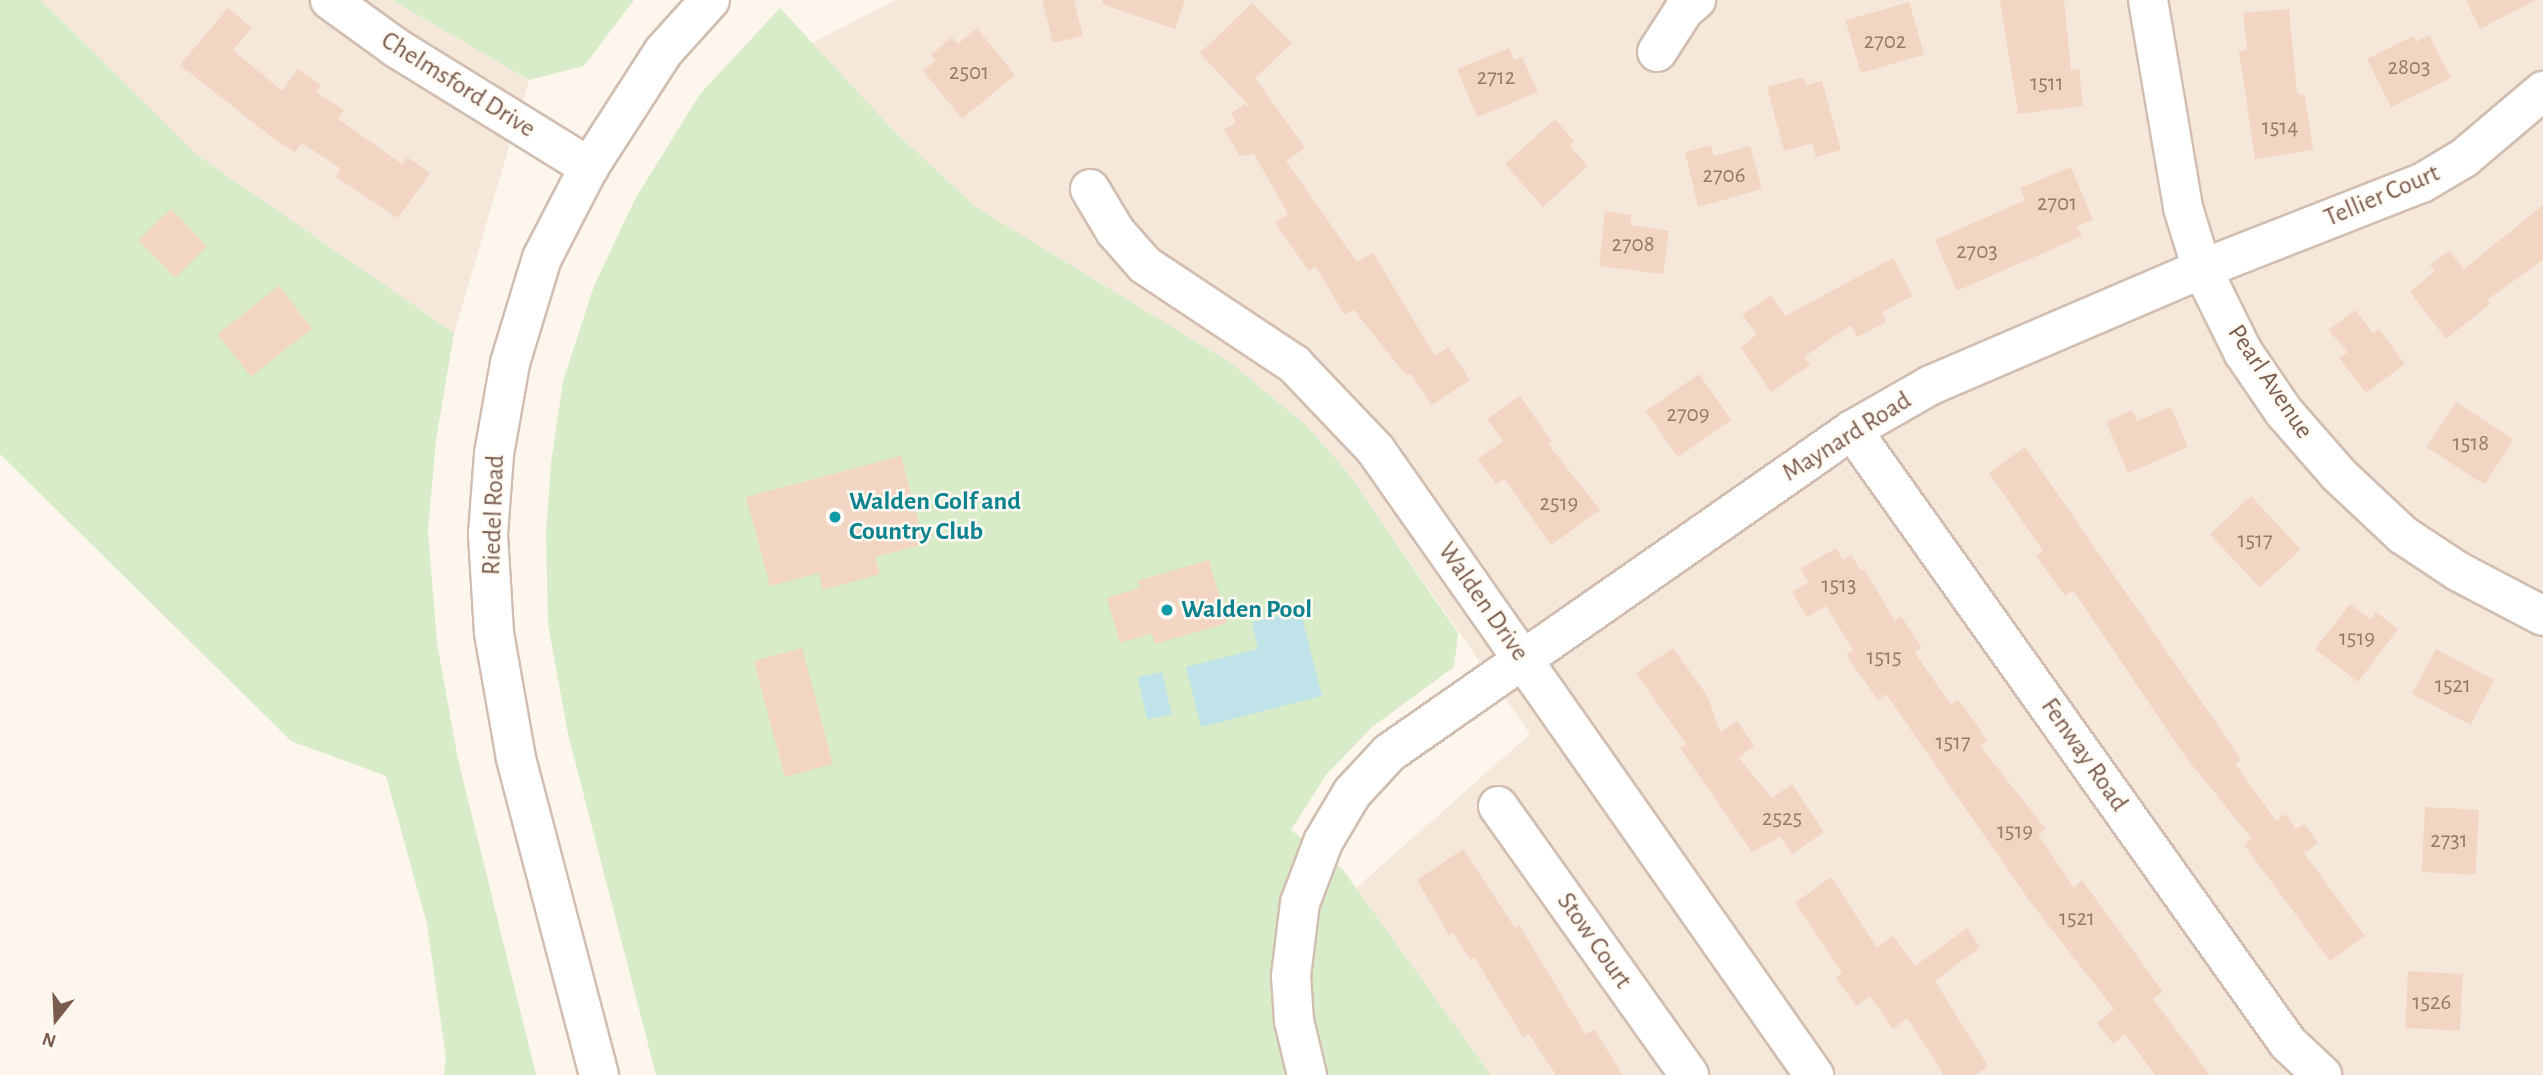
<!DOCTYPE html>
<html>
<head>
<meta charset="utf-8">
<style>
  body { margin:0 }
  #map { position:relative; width:2543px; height:1075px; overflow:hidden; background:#fdf6ec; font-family:"Alegreya Sans",sans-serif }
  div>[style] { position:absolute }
  .residential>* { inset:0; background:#f5e8da }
  .green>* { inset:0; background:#d8ecc9 }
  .water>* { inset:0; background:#bfe3e8; transform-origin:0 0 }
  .building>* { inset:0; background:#f3d5c3; transform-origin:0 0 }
  .roads { filter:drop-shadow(2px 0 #d1beb0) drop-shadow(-2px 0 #d1beb0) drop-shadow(0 2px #d1beb0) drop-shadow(0 -2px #d1beb0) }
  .minor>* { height:38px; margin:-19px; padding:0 19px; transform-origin:19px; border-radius:19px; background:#fff }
  .dots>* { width:19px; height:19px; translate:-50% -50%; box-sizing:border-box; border:4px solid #fffaf3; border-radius:50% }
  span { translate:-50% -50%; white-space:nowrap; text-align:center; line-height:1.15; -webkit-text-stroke:5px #fffaf3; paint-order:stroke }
  .number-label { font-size:23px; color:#987a6a }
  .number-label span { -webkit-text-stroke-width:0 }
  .street-label { font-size:26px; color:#7a5c4d }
  .culture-label { font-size:26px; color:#0d838f; font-weight:700 }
  .left { translate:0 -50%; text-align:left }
  .north { position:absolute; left:21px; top:984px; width:70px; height:70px; -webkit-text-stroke:5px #fffaf3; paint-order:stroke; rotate:198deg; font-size:19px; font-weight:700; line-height:28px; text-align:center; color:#7a5c4d }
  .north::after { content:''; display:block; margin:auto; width:24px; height:32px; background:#7a5c4d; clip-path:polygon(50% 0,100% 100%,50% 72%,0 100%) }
</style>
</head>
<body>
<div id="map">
  <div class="residential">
    <i style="clip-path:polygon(41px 0,392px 0,529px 80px,454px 333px,196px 154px)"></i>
    <i style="clip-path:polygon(895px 0,2543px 0,2543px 1075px,1491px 1075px,1356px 888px,1530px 734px,1348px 473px,1307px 426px,1231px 363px,976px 207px,894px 131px,812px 43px)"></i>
  </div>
  <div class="green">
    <i style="clip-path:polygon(0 0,41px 0,196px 154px,454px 333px,436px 440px,428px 531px,437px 643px,458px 759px,536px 1075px,444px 1075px,446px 1058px,427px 924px,386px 776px,291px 741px,0 454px)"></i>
    <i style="clip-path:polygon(392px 0,634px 0,584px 66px,529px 80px)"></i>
    <i style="clip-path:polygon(780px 8px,894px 131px,976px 207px,1231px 363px,1307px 426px,1348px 473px,1458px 633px,1454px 667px,1372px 727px,1326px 775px,1291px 830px,1343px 870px,1491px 1075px,656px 1075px,568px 734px,548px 624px,546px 534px,551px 463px,563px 381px,594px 286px,635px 199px,700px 94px)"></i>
  </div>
  <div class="water">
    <i style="clip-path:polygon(1300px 610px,1322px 696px,1201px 727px,1186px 667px,1258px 649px,1252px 622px)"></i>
    <i style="left:1162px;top:672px;width:43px;height:25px;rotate:77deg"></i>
  </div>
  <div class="building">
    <i style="clip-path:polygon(1042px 0,1074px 0,1083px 36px,1053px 43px)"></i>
    <i style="clip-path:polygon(1103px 0,1185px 0,1175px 29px,1102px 4px)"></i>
    <i style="clip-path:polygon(2000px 0,2064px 0,2071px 70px,2079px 69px,2083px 106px,2018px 114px)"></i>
    <i style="clip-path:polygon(2466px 0,2536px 0,2480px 29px)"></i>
    <i style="left:1909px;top:2px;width:55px;height:66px;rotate:74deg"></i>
    <i style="clip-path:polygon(1252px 3px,1292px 43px,1255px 78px,1305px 148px,1286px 161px,1357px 262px,1373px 253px,1435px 356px,1448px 347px,1470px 380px,1432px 405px,1410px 373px,1406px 375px,1354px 310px,1344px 314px,1315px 266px,1309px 271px,1275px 223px,1288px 214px,1254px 154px,1240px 156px,1224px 130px,1236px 122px,1231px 113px,1245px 104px,1253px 110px,1200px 53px)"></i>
    <i style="clip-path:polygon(228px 8px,252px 28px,233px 50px,282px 91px,298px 69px,321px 85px,316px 92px,344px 110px,338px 119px,402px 164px,407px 157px,430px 173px,398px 218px,336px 177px,340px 168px,302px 143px,295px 152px,274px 139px,180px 65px)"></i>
    <i style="clip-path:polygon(2289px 9px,2297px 93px,2305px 96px,2313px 150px,2255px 159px,2239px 51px,2247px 50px,2243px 13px)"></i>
    <i style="clip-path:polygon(977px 28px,1015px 75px,962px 119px,923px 71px,936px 60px,931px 55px,952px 37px,958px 44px)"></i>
    <i style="clip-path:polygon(2429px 35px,2451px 78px,2391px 107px,2367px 59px,2413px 36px,2416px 42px)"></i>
    <i style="clip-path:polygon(1509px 48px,1514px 60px,1522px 57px,1538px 92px,1477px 117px,1457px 69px)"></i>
    <i style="clip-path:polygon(1803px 77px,1806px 85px,1822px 81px,1841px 150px,1816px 157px,1812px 143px,1784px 151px,1767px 87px)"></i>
    <i style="clip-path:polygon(1555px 119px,1574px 141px,1570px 146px,1588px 166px,1543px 207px,1505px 164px)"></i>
    <i style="clip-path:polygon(1711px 145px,1714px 156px,1750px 146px,1762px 189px,1698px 207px,1685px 152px)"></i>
    <i style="clip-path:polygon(2071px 167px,2093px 220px,2077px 226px,2082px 236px,1957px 291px,1935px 240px,2025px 200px,2020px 188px)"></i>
    <i style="clip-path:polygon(2543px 205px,2543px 260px,2487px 300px,2490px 304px,2446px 339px,2410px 292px,2435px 271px,2430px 265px,2449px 251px,2464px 269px)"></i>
    <i style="left:171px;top:209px;width:52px;height:45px;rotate:46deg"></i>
    <i style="clip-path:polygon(1605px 211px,1632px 215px,1630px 225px,1669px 231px,1663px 274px,1599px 266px)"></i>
    <i style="clip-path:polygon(1893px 258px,1913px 296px,1882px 312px,1886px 322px,1857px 337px,1851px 325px,1804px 357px,1810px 365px,1771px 392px,1741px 348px,1757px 334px,1742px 315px,1771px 295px,1785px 316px)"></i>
    <i style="left:279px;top:286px;width:54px;height:78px;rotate:52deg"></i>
    <i style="clip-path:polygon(2355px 310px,2373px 333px,2379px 329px,2405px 364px,2366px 393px,2339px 358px,2348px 352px,2328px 330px)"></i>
    <i style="left:1699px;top:374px;width:56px;height:65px;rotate:55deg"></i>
    <i style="clip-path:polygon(1520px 396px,1552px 442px,1548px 444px,1600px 510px,1551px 545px,1504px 478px,1496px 484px,1478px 459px,1503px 441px,1487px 419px)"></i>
    <i style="left:2456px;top:402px;width:69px;height:54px;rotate:33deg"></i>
    <i style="clip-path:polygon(2171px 407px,2188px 447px,2128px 473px,2106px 422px,2132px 410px,2137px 421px)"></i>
    <i style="clip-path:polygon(2025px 447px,2212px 717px,2241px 760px,2235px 764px,2276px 821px,2286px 814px,2296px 829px,2304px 824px,2318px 843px,2304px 853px,2365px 936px,2330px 961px,2244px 845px,2252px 839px,2184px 755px,2073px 590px,2065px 596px,2036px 556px,2043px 551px,1989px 473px)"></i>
    <i style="clip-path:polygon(901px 456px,925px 544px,875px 557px,880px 574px,823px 590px,819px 573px,770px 586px,746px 497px)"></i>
    <i style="left:2251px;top:496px;width:73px;height:56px;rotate:47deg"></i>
    <i style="clip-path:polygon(1836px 548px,1843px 560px,1851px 555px,1861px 571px,1864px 569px,1895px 621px,1901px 616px,1922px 648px,1915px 653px,1951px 705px,1958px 699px,1977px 725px,1987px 741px,1980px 746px,2046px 829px,2038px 834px,2074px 888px,2082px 880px,2163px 992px,2153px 999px,2210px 1075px,2155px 1075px,2125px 1034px,2113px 1044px,2097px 1023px,2114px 1009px,2034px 907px,1886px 694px,1878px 700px,1846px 655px,1853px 650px,1826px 606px,1807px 617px,1792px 592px,1809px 582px,1800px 569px)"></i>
    <i style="clip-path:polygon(1209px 560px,1227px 623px,1155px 644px,1152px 633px,1120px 643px,1107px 598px,1140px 588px,1137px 581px)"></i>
    <i style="clip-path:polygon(2350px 604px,2371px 620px,2376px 612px,2398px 629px,2358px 682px,2315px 649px)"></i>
    <i style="left:802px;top:648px;width:120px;height:50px;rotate:75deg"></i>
    <i style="clip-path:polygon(1673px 648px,1708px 697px,1720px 732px,1737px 721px,1754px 746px,1739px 758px,1772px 798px,1792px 784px,1824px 832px,1792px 854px,1780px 837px,1752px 852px,1680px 748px,1686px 744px,1636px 673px)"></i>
    <i style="left:2436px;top:649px;width:66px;height:51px;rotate:28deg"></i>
    <i style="left:2425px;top:807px;width:54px;height:65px;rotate:3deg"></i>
    <i style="clip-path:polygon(1463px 849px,1515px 928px,1519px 925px,1586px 1035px,1594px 1029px,1623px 1075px,1556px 1075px,1529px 1034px,1523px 1037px,1474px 957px,1471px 960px,1453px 933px,1449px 935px,1417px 880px)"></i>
    <i style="clip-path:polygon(1831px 877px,1877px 948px,1893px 936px,1915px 966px,1967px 928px,1980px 947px,1935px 981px,1988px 1066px,1975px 1075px,1944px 1075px,1907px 1018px,1893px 1029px,1870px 996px,1856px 1006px,1836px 978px,1842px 973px,1795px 903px)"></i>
    <i style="left:2408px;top:971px;width:55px;height:57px;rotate:3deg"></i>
  </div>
  <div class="roads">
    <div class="minor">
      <i style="left:330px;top:0;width:84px;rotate:35.8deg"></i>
      <i style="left:398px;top:49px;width:225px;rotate:31.7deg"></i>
      <i style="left:2148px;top:0;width:211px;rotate:80.4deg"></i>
      <i style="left:2183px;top:208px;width:64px;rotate:72.7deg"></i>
      <i style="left:2202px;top:269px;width:93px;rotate:63.7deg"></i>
      <i style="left:2243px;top:352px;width:73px;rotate:55.7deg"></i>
      <i style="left:2284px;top:412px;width:84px;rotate:48.9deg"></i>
      <i style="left:2339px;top:475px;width:88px;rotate:43.2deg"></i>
      <i style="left:2403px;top:535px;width:67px;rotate:33.5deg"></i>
      <i style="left:2459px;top:572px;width:95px;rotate:27.6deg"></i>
      <i style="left:1657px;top:52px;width:50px;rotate:-57.3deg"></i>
      <i style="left:1684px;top:10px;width:16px;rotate:-40deg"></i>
      <i style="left:1090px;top:189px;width:49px;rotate:59.2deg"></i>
      <i style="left:1115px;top:231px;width:45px;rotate:48.6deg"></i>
      <i style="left:1145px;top:265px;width:179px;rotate:33.6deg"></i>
      <i style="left:1294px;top:364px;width:117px;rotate:46.4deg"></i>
      <i style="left:1375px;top:449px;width:765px;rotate:54.96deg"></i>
      <i style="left:1852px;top:430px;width:752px;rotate:54.58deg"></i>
      <i style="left:2288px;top:1043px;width:47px;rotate:43.3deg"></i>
      <i style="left:1498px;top:806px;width:330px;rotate:54.6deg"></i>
      <i style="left:599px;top:1075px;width:328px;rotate:-104.7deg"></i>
      <i style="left:516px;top:758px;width:127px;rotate:-100deg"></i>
      <i style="left:494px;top:633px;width:99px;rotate:-93.5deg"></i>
      <i style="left:488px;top:534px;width:80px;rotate:-85.7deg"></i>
      <i style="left:494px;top:454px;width:92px;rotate:-80deg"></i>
      <i style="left:510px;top:363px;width:110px;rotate:-73.1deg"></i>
      <i style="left:542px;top:258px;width:102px;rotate:-62.7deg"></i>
      <i style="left:589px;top:167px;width:137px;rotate:-57.2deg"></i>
      <i style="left:663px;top:52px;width:70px;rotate:-47.9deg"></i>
      <i style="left:1307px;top:1075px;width:56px;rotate:-103.5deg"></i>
      <i style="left:1294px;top:1021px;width:45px;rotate:-93.8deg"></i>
      <i style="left:1291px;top:976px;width:74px;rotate:-83deg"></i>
      <i style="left:1300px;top:903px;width:65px;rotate:-69.3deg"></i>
      <i style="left:1323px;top:842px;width:57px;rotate:-59.4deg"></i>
      <i style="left:1352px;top:793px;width:54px;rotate:-47.2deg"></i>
      <i style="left:1389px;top:753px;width:565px;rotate:-34.9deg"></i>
      <i style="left:1852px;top:430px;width:91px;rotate:-29.7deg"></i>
      <i style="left:1931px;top:385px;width:295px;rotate:-23.2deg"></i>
      <i style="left:2202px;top:269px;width:236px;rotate:-21.4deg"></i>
      <i style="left:2422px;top:183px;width:49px;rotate:-30.8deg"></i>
      <i style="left:2464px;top:158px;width:104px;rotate:-40.3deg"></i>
    </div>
  </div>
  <div class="dots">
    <i style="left:835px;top:517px;background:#0f9aa8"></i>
    <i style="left:1167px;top:610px;background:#0f9aa8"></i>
  </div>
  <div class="number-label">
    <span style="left:1885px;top:42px">2702</span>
    <span style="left:2409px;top:68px">2803</span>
    <span style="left:969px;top:73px">2501</span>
    <span style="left:1496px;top:78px">2712</span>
    <span style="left:2047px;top:84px">1511</span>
    <span style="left:2280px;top:128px">1514</span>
    <span style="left:1724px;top:176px">2706</span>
    <span style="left:2057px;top:204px">2701</span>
    <span style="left:1633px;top:245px">2708</span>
    <span style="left:1977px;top:252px">2703</span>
    <span style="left:1688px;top:415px">2709</span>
    <span style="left:2471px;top:444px">1518</span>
    <span style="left:1559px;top:504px">2519</span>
    <span style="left:2255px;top:541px">1517</span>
    <span style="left:1839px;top:586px">1513</span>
    <span style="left:2357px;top:639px">1519</span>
    <span style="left:1884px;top:658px">1515</span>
    <span style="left:2453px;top:686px">1521</span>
    <span style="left:1953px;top:743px">1517</span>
    <span style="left:1782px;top:819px">2525</span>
    <span style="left:2015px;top:832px">1519</span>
    <span style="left:2449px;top:841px">2731</span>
    <span style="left:2077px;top:919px">1521</span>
    <span style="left:2432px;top:1003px">1526</span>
  </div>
  <div class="street-label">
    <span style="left:458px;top:85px;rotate:32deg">Chelmsford Drive</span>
    <span style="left:2382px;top:196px;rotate:-23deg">Tellier Court</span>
    <span style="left:2270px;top:382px;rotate:56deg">Pearl Avenue</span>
    <span style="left:1847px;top:437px;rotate:-32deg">Maynard Road</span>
    <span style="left:494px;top:515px;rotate:-88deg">Riedel Road</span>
    <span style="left:1483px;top:602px;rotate:55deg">Walden Drive</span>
    <span style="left:2084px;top:755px;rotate:55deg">Fenway Road</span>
    <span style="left:1594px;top:941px;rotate:55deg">Stow Court</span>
  </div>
  <div class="culture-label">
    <span class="left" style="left:849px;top:517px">Walden Golf and<br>Country Club</span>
    <span class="left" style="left:1181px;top:610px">Walden Pool</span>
  </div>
  <div class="north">N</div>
</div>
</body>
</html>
